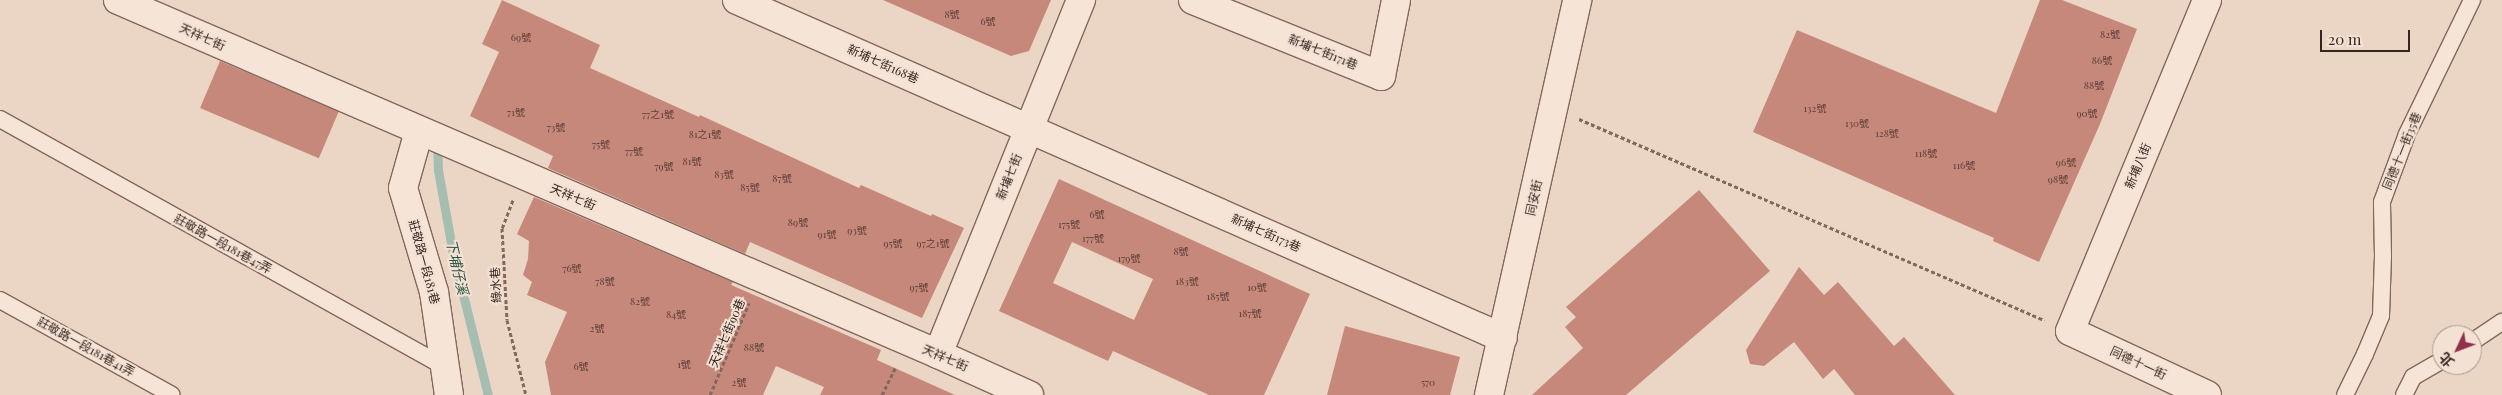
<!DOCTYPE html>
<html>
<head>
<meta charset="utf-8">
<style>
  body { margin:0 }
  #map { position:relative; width:2502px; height:395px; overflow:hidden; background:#ebd5c4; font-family:"Playfair Display","Noto Sans TC",serif }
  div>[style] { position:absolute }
  .stream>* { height:9px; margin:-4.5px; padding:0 4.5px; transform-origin:4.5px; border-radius:4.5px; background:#a6beb1 }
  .building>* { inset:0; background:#c7887c; transform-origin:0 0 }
  .path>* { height:3px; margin-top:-1.5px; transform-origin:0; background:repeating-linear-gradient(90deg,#84675c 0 4px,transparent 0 6.5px) }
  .roads { filter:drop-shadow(1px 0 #84675c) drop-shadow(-1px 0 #84675c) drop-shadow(0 1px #84675c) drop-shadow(0 -1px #84675c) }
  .lane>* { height:16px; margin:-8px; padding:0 8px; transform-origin:8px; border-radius:8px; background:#f6e5d7 }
  .street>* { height:28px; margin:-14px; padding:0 14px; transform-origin:14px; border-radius:14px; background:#f6e5d7 }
  .secondary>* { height:28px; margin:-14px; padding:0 14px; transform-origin:14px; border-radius:14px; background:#f6e5d7 }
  span { translate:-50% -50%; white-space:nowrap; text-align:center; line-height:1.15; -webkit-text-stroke:4px #f3e1d3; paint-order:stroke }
  .number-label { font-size:10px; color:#5a3d36 }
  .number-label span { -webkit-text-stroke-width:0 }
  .street-label { font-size:12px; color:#35241f }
  .water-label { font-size:14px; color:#2f5448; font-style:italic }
  .north { position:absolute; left:2432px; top:325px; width:50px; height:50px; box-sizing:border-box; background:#f3e1d3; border:1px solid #a7958b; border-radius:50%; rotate:227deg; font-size:14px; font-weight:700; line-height:20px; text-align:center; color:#35241f }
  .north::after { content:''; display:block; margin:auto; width:18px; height:22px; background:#90304a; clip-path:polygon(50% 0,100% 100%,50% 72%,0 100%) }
  .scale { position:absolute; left:2320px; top:30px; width:90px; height:22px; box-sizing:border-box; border:2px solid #35241f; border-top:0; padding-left:6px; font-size:15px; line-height:18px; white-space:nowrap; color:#35241f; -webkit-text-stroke:4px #f3e1d3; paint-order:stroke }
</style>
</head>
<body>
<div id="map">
  <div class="stream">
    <i style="left:437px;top:142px;width:28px;rotate:88deg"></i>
    <i style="left:438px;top:170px;width:85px;rotate:79.9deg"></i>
    <i style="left:453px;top:254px;width:145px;rotate:76.1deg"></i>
  </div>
  <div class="building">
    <i style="clip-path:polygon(502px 0,600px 45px,590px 68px,699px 117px,700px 115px,859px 188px,861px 185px,931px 216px,932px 214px,964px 228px,922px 318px,750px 242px,745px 254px,548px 168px,553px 156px,470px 116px,499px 52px,482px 44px)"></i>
    <i style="clip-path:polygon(883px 0,1051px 0,1029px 51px,1011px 56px)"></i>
    <i style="clip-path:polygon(2040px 0,2062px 0,2137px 29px,2100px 124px,2039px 262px,1993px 241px,1994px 238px,1753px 132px,1797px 30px,1996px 113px)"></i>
    <i style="left:220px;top:61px;width:129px;height:51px;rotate:23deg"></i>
    <i style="clip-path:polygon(evenodd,1059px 179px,1310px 294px,1264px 395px,1209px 395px,1113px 351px,1108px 361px,999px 311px,1059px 179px,1072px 242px,1153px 279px,1134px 320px,1053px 283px,1072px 242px)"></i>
    <i style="clip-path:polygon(1699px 190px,1770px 271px,1626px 395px,1532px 395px,1583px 348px,1565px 327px,1576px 317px,1566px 307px)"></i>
    <i style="clip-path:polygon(534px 197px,733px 282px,731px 285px,881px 350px,877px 360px,955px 395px,820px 395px,824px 387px,776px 366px,763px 395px,551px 395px,545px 362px,567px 312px,527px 295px,532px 282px,523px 275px,528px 259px,529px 241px,517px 234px)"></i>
    <i style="clip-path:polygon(1799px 267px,1824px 295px,1838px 282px,1894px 346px,1904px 337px,1955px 395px,1855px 395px,1834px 369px,1823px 379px,1794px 342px,1764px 366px,1750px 364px,1746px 350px)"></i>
    <i style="clip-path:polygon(1345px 326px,1460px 357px,1450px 395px,1327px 395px)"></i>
  </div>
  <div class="path">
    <i style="left:1579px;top:119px;width:507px;rotate:23.38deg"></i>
    <i style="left:513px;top:200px;width:30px;rotate:111deg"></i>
    <i style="left:502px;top:228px;width:92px;rotate:86.9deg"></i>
    <i style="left:507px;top:320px;width:77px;rotate:75.8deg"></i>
    <i style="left:710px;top:395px;width:100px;rotate:-67deg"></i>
    <i style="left:882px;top:395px;width:32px;rotate:-64deg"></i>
  </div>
  <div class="roads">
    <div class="lane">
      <i style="left:0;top:119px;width:512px;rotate:29.12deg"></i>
      <i style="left:0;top:300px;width:196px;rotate:28.9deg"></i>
      <i style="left:2472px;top:342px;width:36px;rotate:-34deg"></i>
      <i style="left:2345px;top:395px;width:46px;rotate:-64deg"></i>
      <i style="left:2365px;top:354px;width:41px;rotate:-67.2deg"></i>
      <i style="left:2381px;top:316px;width:60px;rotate:-88.1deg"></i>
      <i style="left:2383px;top:256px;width:54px;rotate:-91.1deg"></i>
      <i style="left:2382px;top:202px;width:72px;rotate:-69.8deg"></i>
      <i style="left:2407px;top:134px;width:149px;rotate:-64.1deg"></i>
      <i style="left:2404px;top:395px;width:20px;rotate:-63deg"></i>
      <i style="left:2413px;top:377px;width:34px;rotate:-30deg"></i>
    </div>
    <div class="street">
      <i style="left:118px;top:0;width:893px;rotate:23.35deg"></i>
      <i style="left:938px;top:354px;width:100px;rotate:24.3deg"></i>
      <i style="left:737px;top:0;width:837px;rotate:23.81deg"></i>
      <i style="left:1193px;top:0;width:203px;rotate:22deg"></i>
      <i style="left:1381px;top:76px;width:77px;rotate:-78.8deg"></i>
      <i style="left:419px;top:131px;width:59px;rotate:105.7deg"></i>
      <i style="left:403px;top:188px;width:109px;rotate:73.4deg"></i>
      <i style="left:434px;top:292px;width:104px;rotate:81.7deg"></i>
      <i style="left:938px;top:354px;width:382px;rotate:-68deg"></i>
      <i style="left:2207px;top:395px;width:151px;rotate:-155deg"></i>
      <i style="left:2070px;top:331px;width:358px;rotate:-67.5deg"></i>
    </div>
    <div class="secondary">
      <i style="left:1489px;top:395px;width:405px;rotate:-77.4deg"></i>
    </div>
  </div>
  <div class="number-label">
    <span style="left:952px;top:15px">8號</span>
    <span style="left:988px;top:22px">6號</span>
    <span style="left:2110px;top:35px">82號</span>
    <span style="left:521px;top:38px">69號</span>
    <span style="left:2102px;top:61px">86號</span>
    <span style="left:2094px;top:86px">88號</span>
    <span style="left:1815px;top:109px">132號</span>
    <span style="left:516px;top:113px">71號</span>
    <span style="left:2087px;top:114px">90號</span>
    <span style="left:658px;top:115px">77之1號</span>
    <span style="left:1857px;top:124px">130號</span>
    <span style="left:556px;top:128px">73號</span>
    <span style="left:1887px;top:134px">128號</span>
    <span style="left:705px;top:135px">81之1號</span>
    <span style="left:601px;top:145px">75號</span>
    <span style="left:634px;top:152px">77號</span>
    <span style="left:1926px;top:154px">118號</span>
    <span style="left:692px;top:162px">81號</span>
    <span style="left:2066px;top:163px">96號</span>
    <span style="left:1964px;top:166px">116號</span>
    <span style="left:664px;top:167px">79號</span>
    <span style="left:724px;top:175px">83號</span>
    <span style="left:782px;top:179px">87號</span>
    <span style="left:2058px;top:180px">98號</span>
    <span style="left:750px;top:188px">85號</span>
    <span style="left:1097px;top:215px">6號</span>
    <span style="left:798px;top:223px">89號</span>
    <span style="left:1069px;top:225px">175號</span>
    <span style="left:857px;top:231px">93號</span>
    <span style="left:827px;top:235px">91號</span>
    <span style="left:1093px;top:239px">177號</span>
    <span style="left:893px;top:244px">95號</span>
    <span style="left:933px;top:244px">97之1號</span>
    <span style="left:1181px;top:252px">8號</span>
    <span style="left:1129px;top:259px">179號</span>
    <span style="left:572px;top:269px">76號</span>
    <span style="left:605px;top:282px">78號</span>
    <span style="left:1187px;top:282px">183號</span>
    <span style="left:919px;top:288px">97號</span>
    <span style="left:1257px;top:288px">10號</span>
    <span style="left:1218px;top:297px">185號</span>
    <span style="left:640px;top:302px">82號</span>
    <span style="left:1250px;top:314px">187號</span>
    <span style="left:676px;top:315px">84號</span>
    <span style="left:597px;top:329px">2號</span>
    <span style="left:754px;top:348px">88號</span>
    <span style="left:684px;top:365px">1號</span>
    <span style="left:581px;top:367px">6號</span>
    <span style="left:739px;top:383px">2號</span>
    <span style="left:1428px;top:383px">570</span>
  </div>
  <div class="street-label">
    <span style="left:202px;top:37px;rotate:24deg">天祥七街</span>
    <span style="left:1323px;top:52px;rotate:22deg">新埔七街171巷</span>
    <span style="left:883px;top:64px;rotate:24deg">新埔七街168巷</span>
    <span style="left:2402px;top:151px;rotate:-68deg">同德十一街35巷</span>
    <span style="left:2138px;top:166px;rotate:-67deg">新埔八街</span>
    <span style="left:1009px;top:177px;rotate:-68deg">新埔七街</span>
    <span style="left:573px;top:197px;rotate:23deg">天祥七街</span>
    <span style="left:1534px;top:198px;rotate:-78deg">同安街</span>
    <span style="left:1266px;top:233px;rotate:24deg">新埔七街173巷</span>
    <span style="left:223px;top:244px;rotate:29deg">莊敬路一段181巷47弄</span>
    <span style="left:424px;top:262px;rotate:75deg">莊敬路一段181巷</span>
    <span style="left:496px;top:285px;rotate:-93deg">綠水巷</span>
    <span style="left:727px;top:333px;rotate:-67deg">天祥七街90巷</span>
    <span style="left:86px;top:347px;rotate:29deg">莊敬路一段181巷41弄</span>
    <span style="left:945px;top:358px;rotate:23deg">天祥七街</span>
    <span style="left:2138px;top:363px;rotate:25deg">同德十一街</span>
  </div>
  <div class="water-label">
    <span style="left:457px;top:267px;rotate:77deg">下埔仔溪</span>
  </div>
  <div class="north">北</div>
  <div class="scale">20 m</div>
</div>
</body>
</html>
